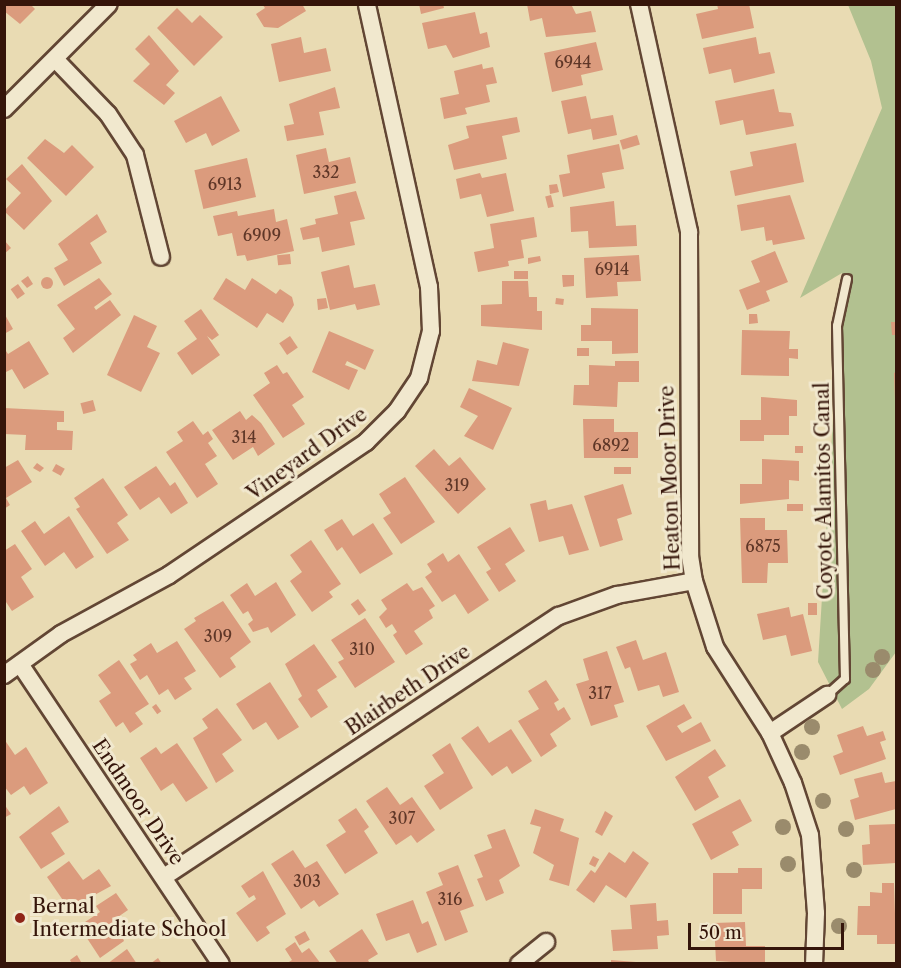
<!DOCTYPE html>
<html>
<head>
<meta charset="utf-8">
<style>
  body { margin:0 }
  #map { position:relative; width:901px; height:968px; overflow:hidden; background:#e9dbb3; font-family:"Libre Caslon Text",serif }
  div>[style] { position:absolute }
  .green>* { inset:0; background:#b2c190 }
  .building>* { inset:0; background:#db9b7d; transform-origin:0 0 }
  .round { border-radius:50% }
  .roads { filter:drop-shadow(2px 0 #624634) drop-shadow(-2px 0 #624634) drop-shadow(0 2px #624634) drop-shadow(0 -2px #624634) }
  .lane>* { height:8px; margin:-4px; padding:0 4px; transform-origin:4px; border-radius:4px; background:#f1e8ce }
  .street>* { height:16px; margin:-8px; padding:0 8px; transform-origin:8px; border-radius:8px; background:#f1e8ce }
  .trees>* { width:16px; height:16px; margin:-8px; border-radius:50%; background:#9a8b6c }
  .dots>* { width:16px; height:16px; translate:-50% -50%; box-sizing:border-box; border:3px solid #f1e8ce; border-radius:50% }
  span { translate:-50% -50%; white-space:nowrap; text-align:center; line-height:1.15; -webkit-text-stroke:6px #f1e8ce; paint-order:stroke }
  .number-label { font-size:16px; color:#5e3627 }
  .number-label span { -webkit-text-stroke-width:0 }
  .street-label { font-size:20px; color:#35150a }
  .poi-label { font-size:20px; color:#35150a }
  .left { translate:0 -50%; text-align:left }
  .frame { position:absolute; inset:0; border:6px solid #35150a; pointer-events:none }
  .scale { position:absolute; left:688px; top:923px; width:156px; height:27px; box-sizing:border-box; border:3px solid #35150a; border-top:0; padding-left:8px; font-size:18px; line-height:21px; white-space:nowrap; color:#35150a; -webkit-text-stroke:4px #f1e8ce; paint-order:stroke }
</style>
</head>
<body>
<div id="map">
  <div class="green">
    <i style="clip-path:polygon(848px 5px,896px 5px,896px 652px,869px 689px,842px 709px,818px 662px,842px 273px,800px 298px,882px 108px,871px 61px)"></i>
  </div>
  <div class="building">
    <i style="clip-path:polygon(4px 4px,30px 4px,35px 9px,20px 24px,4px 11px)"></i>
    <i style="clip-path:polygon(262px 4px,302px 4px,306px 11px,278px 28px,264px 27px,256px 14px,265px 8px)"></i>
    <i style="clip-path:polygon(419px 4px,443px 4px,444px 8px,421px 14px)"></i>
    <i style="clip-path:polygon(527px 4px,571px 4px,576px 14px,591px 11px,596px 32px,546px 37px,542px 18px,530px 21px)"></i>
    <i style="clip-path:polygon(717px 4px,749px 4px,754px 28px,702px 39px,696px 14px,718px 9px)"></i>
    <i style="clip-path:polygon(177px 8px,192px 23px,200px 15px,223px 37px,194px 66px,157px 28px)"></i>
    <i style="clip-path:polygon(475px 12px,480px 34px,487px 32px,490px 47px,453px 58px,446px 45px,428px 49px,422px 23px)"></i>
    <i style="clip-path:polygon(149px 35px,179px 71px,166px 85px,175px 93px,164px 105px,133px 81px,150px 64px,135px 49px)"></i>
    <i style="clip-path:polygon(301px 37px,304px 53px,326px 48px,331px 71px,279px 82px,271px 44px)"></i>
    <i style="clip-path:polygon(756px 37px,759px 54px,770px 52px,775px 73px,734px 83px,731px 69px,709px 74px,703px 48px)"></i>
    <i style="clip-path:polygon(596px 42px,603px 70px,581px 75px,583px 85px,552px 92px,544px 53px)"></i>
    <i style="clip-path:polygon(482px 64px,483px 69px,493px 67px,497px 83px,486px 85px,490px 102px,465px 108px,467px 114px,444px 119px,440px 98px,459px 94px,454px 71px)"></i>
    <i style="clip-path:polygon(335px 87px,340px 108px,319px 112px,324px 135px,287px 141px,284px 126px,294px 124px,289px 104px)"></i>
    <i style="clip-path:polygon(774px 89px,779px 112px,791px 113px,794px 126px,746px 135px,743px 120px,720px 125px,715px 101px)"></i>
    <i style="clip-path:polygon(221px 96px,240px 131px,212px 146px,206px 133px,186px 143px,174px 121px)"></i>
    <i style="clip-path:polygon(586px 96px,591px 119px,613px 115px,617px 135px,593px 140px,591px 129px,568px 134px,561px 101px)"></i>
    <i style="clip-path:polygon(517px 117px,520px 132px,502px 136px,507px 159px,454px 170px,448px 145px,469px 138px,466px 126px)"></i>
    <i style="left:637px;top:135px;width:10px;height:18px;rotate:73deg"></i>
    <i style="clip-path:polygon(45px 139px,64px 153px,72px 145px,94px 167px,66px 196px,27px 158px)"></i>
    <i style="clip-path:polygon(796px 143px,804px 182px,735px 196px,730px 171px,753px 166px,750px 152px)"></i>
    <i style="clip-path:polygon(619px 144px,624px 169px,602px 173px,605px 188px,563px 197px,559px 175px,570px 173px,567px 155px)"></i>
    <i style="clip-path:polygon(326px 148px,329px 162px,350px 157px,356px 183px,304px 194px,296px 155px)"></i>
    <i style="left:247px;top:158px;width:40px;height:54px;rotate:77deg"></i>
    <i style="clip-path:polygon(22px 164px,52px 201px,24px 230px,4px 211px,21px 193px,6px 179px)"></i>
    <i style="clip-path:polygon(480px 173px,482px 178px,506px 173px,514px 211px,487px 217px,481px 194px,460px 199px,456px 179px)"></i>
    <i style="clip-path:polygon(557px 184px,559px 192px,550px 194px,549px 185px)"></i>
    <i style="clip-path:polygon(356px 191px,365px 219px,350px 222px,355px 245px,322px 252px,319px 237px,303px 240px,300px 228px,316px 224px,315px 219px,338px 214px,334px 196px)"></i>
    <i style="left:551px;top:195px;width:12px;height:6px;rotate:76deg"></i>
    <i style="clip-path:polygon(790px 195px,805px 239px,773px 245px,772px 240px,766px 241px,764px 227px,741px 231px,737px 205px)"></i>
    <i style="clip-path:polygon(614px 201px,616px 226px,636px 225px,637px 246px,589px 248px,588px 231px,571px 232px,570px 207px)"></i>
    <i style="clip-path:polygon(274px 209px,276px 222px,287px 219px,294px 251px,247px 261px,245px 255px,237px 256px,232px 233px,218px 236px,213px 216px,237px 211px,238px 216px)"></i>
    <i style="clip-path:polygon(97px 214px,107px 232px,90px 243px,102px 263px,64px 286px,54px 268px,68px 260px,58px 244px)"></i>
    <i style="clip-path:polygon(534px 217px,537px 237px,521px 240px,524px 258px,508px 261px,509px 266px,478px 272px,474px 252px,494px 248px,490px 224px)"></i>
    <i style="clip-path:polygon(4px 240px,11px 248px,4px 254px)"></i>
    <i style="clip-path:polygon(775px 251px,788px 282px,766px 291px,770px 301px,747px 310px,739px 290px,760px 282px,751px 261px)"></i>
    <i style="left:290px;top:254px;width:10px;height:13px;rotate:84deg"></i>
    <i style="clip-path:polygon(639px 255px,641px 281px,617px 282px,618px 296px,586px 298px,584px 258px)"></i>
    <i style="clip-path:polygon(540px 256px,541px 261px,528px 264px,528px 258px)"></i>
    <i style="clip-path:polygon(349px 265px,354px 288px,375px 284px,380px 305px,357px 310px,355px 304px,330px 310px,321px 272px)"></i>
    <i style="left:514px;top:271px;width:14px;height:8px"></i>
    <i style="clip-path:polygon(562px 275px,574px 275px,574px 286px,563px 287px)"></i>
    <i style="clip-path:polygon(28px 276px,33px 284px,27px 288px,21px 281px)"></i>
    <i class="round" style="left:41px;top:277px;width:12px;height:12px"></i>
    <i style="clip-path:polygon(99px 278px,112px 294px,94px 307px,96px 310px,110px 300px,121px 315px,73px 353px,63px 338px,75px 329px,57px 305px)"></i>
    <i style="clip-path:polygon(226px 278px,245px 290px,252px 278px,276px 294px,280px 289px,292px 297px,294px 305px,283px 323px,267px 313px,257px 328px,213px 299px)"></i>
    <i style="clip-path:polygon(502px 281px,528px 281px,529px 297px,537px 297px,537px 311px,542px 311px,542px 330px,481px 326px,481px 305px,502px 304px)"></i>
    <i style="left:18px;top:284px;width:12px;height:9px;rotate:55deg"></i>
    <i style="clip-path:polygon(326px 298px,328px 308px,318px 310px,317px 299px)"></i>
    <i style="left:556px;top:298px;width:8px;height:6px;rotate:7deg"></i>
    <i style="clip-path:polygon(591px 308px,638px 309px,638px 353px,612px 354px,612px 341px,581px 341px,581px 325px,591px 325px)"></i>
    <i style="clip-path:polygon(201px 309px,219px 335px,212px 340px,207px 336px,220px 355px,192px 375px,177px 353px,197px 339px,184px 321px)"></i>
    <i style="clip-path:polygon(4px 313px,13px 329px,4px 334px)"></i>
    <i style="clip-path:polygon(749px 314px,757px 314px,758px 323px,749px 324px)"></i>
    <i style="clip-path:polygon(134px 315px,157px 326px,147px 347px,160px 353px,141px 392px,107px 375px)"></i>
    <i style="clip-path:polygon(891px 322px,896px 322px,896px 335px,892px 335px)"></i>
    <i style="clip-path:polygon(742px 330px,790px 331px,789px 349px,798px 349px,798px 359px,789px 358px,789px 376px,741px 375px)"></i>
    <i style="clip-path:polygon(329px 331px,374px 350px,365px 370px,347px 361px,345px 365px,358px 370px,349px 390px,312px 372px)"></i>
    <i style="left:290px;top:336px;width:14px;height:13px;rotate:56deg"></i>
    <i style="clip-path:polygon(29px 341px,49px 374px,24px 389px,12px 369px,4px 373px,4px 348px,8px 354px)"></i>
    <i style="clip-path:polygon(503px 342px,529px 349px,519px 386px,472px 381px,477px 360px,497px 365px)"></i>
    <i style="left:577px;top:348px;width:12px;height:8px"></i>
    <i style="clip-path:polygon(615px 361px,639px 361px,639px 382px,618px 382px,617px 407px,573px 405px,574px 385px,589px 385px,589px 365px,615px 366px)"></i>
    <i style="clip-path:polygon(277px 365px,283px 374px,287px 372px,304px 397px,292px 405px,305px 424px,283px 438px,253px 395px,270px 383px,264px 373px)"></i>
    <i style="clip-path:polygon(896px 372px,896px 400px,895px 400px,894px 373px)"></i>
    <i style="clip-path:polygon(469px 388px,512px 408px,493px 450px,464px 436px,478px 416px,460px 407px)"></i>
    <i style="clip-path:polygon(761px 397px,797px 400px,797px 416px,789px 416px,789px 435px,764px 435px,764px 441px,740px 441px,740px 420px,761px 420px)"></i>
    <i style="left:93px;top:400px;width:11px;height:13px;rotate:75deg"></i>
    <i style="clip-path:polygon(4px 408px,64px 411px,64px 422px,57px 422px,57px 430px,73px 431px,72px 450px,25px 450px,26px 435px,4px 434px)"></i>
    <i style="clip-path:polygon(240px 411px,246px 420px,252px 415px,261px 423px,275px 444px,258px 456px,253px 447px,233px 460px,212px 430px)"></i>
    <i style="clip-path:polygon(583px 419px,614px 419px,614px 432px,638px 432px,638px 458px,584px 458px)"></i>
    <i style="clip-path:polygon(193px 421px,203px 435px,208px 431px,213px 439px,208px 443px,217px 456px,205px 464px,218px 484px,197px 498px,166px 452px,183px 441px,177px 432px)"></i>
    <i style="left:795px;top:446px;width:8px;height:7px"></i>
    <i style="clip-path:polygon(434px 449px,449px 466px,460px 457px,486px 489px,458px 514px,415px 466px)"></i>
    <i style="clip-path:polygon(762px 459px,799px 461px,799px 481px,789px 480px,789px 499px,740px 504px,740px 484px,762px 484px)"></i>
    <i style="clip-path:polygon(18px 460px,32px 482px,6px 498px,10px 505px,4px 509px,4px 468px)"></i>
    <i style="clip-path:polygon(37px 463px,44px 468px,40px 472px,33px 468px)"></i>
    <i style="left:56px;top:464px;width:10px;height:8px;rotate:29deg"></i>
    <i style="clip-path:polygon(156px 466px,170px 486px,175px 482px,188px 503px,171px 514px,159px 497px,140px 510px,124px 487px)"></i>
    <i style="left:614px;top:467px;width:17px;height:7px"></i>
    <i style="clip-path:polygon(405px 477px,435px 522px,401px 544px,383px 518px,391px 513px,379px 494px)"></i>
    <i style="clip-path:polygon(103px 478px,128px 515px,117px 523px,129px 540px,107px 554px,76px 509px,80px 507px,74px 498px)"></i>
    <i style="clip-path:polygon(623px 484px,632px 514px,617px 519px,623px 540px,600px 547px,584px 496px)"></i>
    <i style="clip-path:polygon(546px 500px,548px 510px,572px 504px,589px 550px,569px 555px,563px 536px,539px 542px,530px 504px)"></i>
    <i style="left:787px;top:504px;width:16px;height:7px"></i>
    <i style="clip-path:polygon(69px 516px,94px 557px,76px 569px,64px 552px,45px 566px,21px 531px,35px 521px,44px 534px)"></i>
    <i style="clip-path:polygon(740px 518px,765px 518px,765px 530px,787px 530px,788px 563px,768px 563px,767px 583px,742px 583px)"></i>
    <i style="clip-path:polygon(342px 519px,353px 536px,373px 523px,393px 554px,360px 574px,342px 547px,337px 551px,324px 530px)"></i>
    <i style="clip-path:polygon(510px 527px,525px 551px,505px 564px,516px 581px,499px 592px,486px 572px,491px 569px,477px 547px)"></i>
    <i style="clip-path:polygon(311px 540px,341px 584px,329px 592px,333px 597px,312px 612px,290px 581px,302px 572px,290px 555px)"></i>
    <i style="clip-path:polygon(15px 544px,32px 569px,21px 577px,34px 597px,12px 611px,4px 599px,4px 551px)"></i>
    <i style="clip-path:polygon(443px 553px,448px 562px,459px 554px,489px 600px,468px 614px,455px 594px,442px 602px,425px 577px,432px 572px,427px 564px)"></i>
    <i style="clip-path:polygon(276px 582px,296px 615px,271px 633px,268px 627px,253px 632px,248px 624px,253px 620px,248px 611px,243px 614px,230px 595px,247px 583px,255px 596px)"></i>
    <i style="clip-path:polygon(407px 583px,413px 591px,422px 587px,435px 606px,429px 610px,433px 618px,414px 631px,423px 644px,406px 655px,393px 635px,397px 632px,392px 624px,386px 628px,379px 617px,387px 609px,381px 600px)"></i>
    <i style="left:358px;top:599px;width:14px;height:9px;rotate:54deg"></i>
    <i style="clip-path:polygon(223px 601px,251px 642px,230px 658px,236px 667px,220px 678px,184px 629px,196px 621px,194px 618px)"></i>
    <i style="left:808px;top:603px;width:9px;height:12px"></i>
    <i style="clip-path:polygon(789px 607px,791px 617px,803px 614px,812px 651px,791px 656px,786px 635px,763px 640px,757px 614px)"></i>
    <i style="clip-path:polygon(365px 618px,395px 662px,355px 688px,338px 662px,344px 659px,331px 640px)"></i>
    <i style="clip-path:polygon(636px 640px,643px 660px,666px 652px,679px 692px,663px 697px,659px 685px,638px 691px,630px 667px,625px 669px,616px 647px)"></i>
    <i style="clip-path:polygon(177px 641px,196px 671px,184px 678px,192px 689px,175px 700px,168px 689px,159px 695px,147px 675px,140px 680px,130px 664px,137px 660px,133px 655px,151px 643px,157px 653px)"></i>
    <i style="clip-path:polygon(314px 644px,337px 677px,317px 690px,328px 707px,311px 718px,298px 699px,302px 696px,285px 664px)"></i>
    <i style="clip-path:polygon(607px 651px,624px 702px,614px 705px,618px 717px,591px 726px,576px 684px,589px 680px,583px 659px)"></i>
    <i style="clip-path:polygon(119px 660px,149px 704px,135px 713px,143px 724px,130px 733px,123px 722px,116px 727px,99px 701px,111px 693px,98px 675px)"></i>
    <i style="clip-path:polygon(546px 680px,559px 700px,554px 703px,558px 711px,564px 707px,571px 719px,550px 734px,557px 746px,541px 757px,518px 721px,539px 709px,528px 691px)"></i>
    <i style="clip-path:polygon(270px 682px,299px 727px,278px 740px,266px 722px,253px 730px,236px 704px)"></i>
    <i style="left:156px;top:704px;width:9px;height:5px;rotate:54deg"></i>
    <i style="clip-path:polygon(684px 704px,692px 718px,677px 726px,682px 733px,701px 722px,711px 741px,666px 761px,646px 726px)"></i>
    <i style="clip-path:polygon(217px 708px,242px 740px,222px 754px,234px 771px,216px 783px,193px 738px,208px 728px,202px 719px)"></i>
    <i style="clip-path:polygon(478px 726px,489px 743px,511px 729px,532px 761px,512px 774px,507px 766px,492px 776px,461px 738px)"></i>
    <i style="clip-path:polygon(863px 726px,867px 736px,883px 731px,886px 740px,880px 742px,886px 759px,840px 775px,833px 756px,843px 752px,837px 735px)"></i>
    <i style="clip-path:polygon(4px 739px,15px 755px,26px 747px,48px 783px,30px 795px,24px 786px,11px 795px,4px 786px)"></i>
    <i style="clip-path:polygon(177px 743px,208px 788px,186px 802px,173px 783px,161px 791px,140px 758px,156px 747px,161px 754px)"></i>
    <i style="clip-path:polygon(450px 743px,473px 788px,440px 810px,424px 786px,444px 773px,432px 755px)"></i>
    <i style="clip-path:polygon(715px 749px,726px 766px,708px 777px,719px 797px,695px 811px,675px 777px)"></i>
    <i style="clip-path:polygon(882px 772px,885px 783px,896px 781px,896px 809px,855px 820px,850px 800px,859px 797px,854px 779px)"></i>
    <i style="clip-path:polygon(387px 787px,400px 805px,412px 797px,435px 830px,417px 843px,411px 835px,396px 845px,366px 801px)"></i>
    <i style="clip-path:polygon(740px 799px,752px 821px,732px 832px,739px 845px,711px 860px,692px 824px)"></i>
    <i style="clip-path:polygon(4px 804px,11px 814px,4px 818px)"></i>
    <i style="clip-path:polygon(59px 806px,69px 822px,51px 833px,65px 854px,41px 869px,19px 837px)"></i>
    <i style="clip-path:polygon(356px 808px,369px 827px,364px 831px,378px 853px,345px 874px,326px 845px,346px 832px,338px 820px)"></i>
    <i style="clip-path:polygon(535px 809px,564px 819px,560px 831px,579px 838px,569px 886px,549px 880px,554px 865px,533px 853px,541px 827px,530px 824px)"></i>
    <i style="clip-path:polygon(605px 811px,613px 816px,602px 836px,595px 832px)"></i>
    <i style="clip-path:polygon(896px 824px,896px 863px,863px 865px,862px 845px,870px 844px,869px 825px)"></i>
    <i style="clip-path:polygon(505px 829px,520px 866px,499px 880px,504px 893px,486px 901px,477px 879px,483px 877px,474px 855px,492px 848px,487px 835px)"></i>
    <i style="clip-path:polygon(293px 850px,305px 868px,317px 861px,339px 894px,319px 907px,314px 900px,301px 909px,271px 864px)"></i>
    <i style="clip-path:polygon(633px 851px,649px 863px,626px 898px,606px 885px,594px 903px,576px 890px,591px 870px,595px 873px,609px 852px,625px 863px)"></i>
    <i style="left:593px;top:856px;width:7px;height:9px;rotate:27deg"></i>
    <i style="clip-path:polygon(69px 861px,83px 880px,99px 869px,111px 886px,69px 909px,47px 877px)"></i>
    <i style="clip-path:polygon(458px 865px,474px 906px,460px 911px,468px 932px,445px 941px,426px 892px,443px 885px,438px 873px)"></i>
    <i style="clip-path:polygon(738px 868px,762px 868px,762px 889px,742px 889px,742px 914px,713px 914px,713px 873px,738px 873px)"></i>
    <i style="clip-path:polygon(263px 871px,286px 914px,266px 927px,270px 933px,257px 942px,236px 913px,256px 899px,254px 895px,249px 898px,241px 886px)"></i>
    <i style="clip-path:polygon(882px 883px,894px 883px,896px 944px,877px 944px,877px 935px,857px 935px,858px 906px,870px 906px,870px 892px,882px 893px)"></i>
    <i style="clip-path:polygon(116px 893px,128px 910px,115px 919px,124px 941px,100px 958px,79px 926px,100px 912px,96px 906px)"></i>
    <i style="clip-path:polygon(413px 900px,422px 924px,428px 921px,437px 945px,417px 953px,409px 933px,386px 941px,376px 914px)"></i>
    <i style="clip-path:polygon(656px 903px,657px 921px,668px 920px,669px 935px,657px 936px,658px 949px,613px 951px,611px 930px,632px 929px,630px 905px)"></i>
    <i style="clip-path:polygon(745px 922px,746px 946px,765px 946px,765px 964px,716px 961px,714px 923px)"></i>
    <i style="clip-path:polygon(362px 929px,378px 954px,368px 960px,370px 964px,338px 964px,329px 951px)"></i>
    <i style="left:305px;top:931px;width:10px;height:12px;rotate:61deg"></i>
    <i style="clip-path:polygon(295px 942px,302px 953px,309px 948px,321px 964px,286px 964px,292px 960px,285px 949px)"></i>
    <i style="clip-path:polygon(127px 949px,137px 964px,107px 964px)"></i>
    <i style="clip-path:polygon(77px 955px,81px 962px,72px 964px,70px 960px)"></i>
    <i style="clip-path:polygon(158px 958px,162px 964px,150px 964px)"></i>
    <i style="clip-path:polygon(611px 960px,636px 962px,636px 964px,611px 964px)"></i>
  </div>
  <div class="roads">
    <div class="lane">
      <i style="left:827px;top:695px;width:24px;rotate:-42deg"></i>
      <i style="left:845px;top:679px;width:353px;rotate:-91.3deg"></i>
      <i style="left:837px;top:326px;width:48px;rotate:-78deg"></i>
    </div>
    <div class="street">
      <i style="left:639px;top:4px;width:233px;rotate:77.6deg"></i>
      <i style="left:689px;top:232px;width:324px;rotate:89.8deg"></i>
      <i style="left:690px;top:556px;width:25px;rotate:81deg"></i>
      <i style="left:694px;top:581px;width:69px;rotate:72.3deg"></i>
      <i style="left:715px;top:647px;width:102px;rotate:57.4deg"></i>
      <i style="left:770px;top:733px;width:55px;rotate:65.3deg"></i>
      <i style="left:793px;top:783px;width:55px;rotate:71.9deg"></i>
      <i style="left:810px;top:835px;width:78px;rotate:85.6deg"></i>
      <i style="left:816px;top:913px;width:51px;rotate:92.2deg"></i>
      <i style="left:55px;top:59px;width:76px;rotate:46.1deg"></i>
      <i style="left:108px;top:114px;width:49px;rotate:56.6deg"></i>
      <i style="left:135px;top:155px;width:105px;rotate:75.7deg"></i>
      <i style="left:4px;top:109px;width:148px;rotate:-45deg"></i>
      <i style="left:20px;top:664px;width:361px;rotate:56.2deg"></i>
      <i style="left:4px;top:675px;width:70px;rotate:-35.7deg"></i>
      <i style="left:61px;top:634px;width:123px;rotate:-28.6deg"></i>
      <i style="left:169px;top:575px;width:238px;rotate:-34deg"></i>
      <i style="left:366px;top:442px;width:44px;rotate:-45deg"></i>
      <i style="left:397px;top:411px;width:40px;rotate:-56deg"></i>
      <i style="left:419px;top:378px;width:49px;rotate:-75.7deg"></i>
      <i style="left:431px;top:331px;width:44px;rotate:-92.6deg"></i>
      <i style="left:429px;top:287px;width:290px;rotate:-102.4deg"></i>
      <i style="left:770px;top:733px;width:69px;rotate:-33.7deg"></i>
      <i style="left:164px;top:877px;width:473px;rotate:-33.5deg"></i>
      <i style="left:559px;top:616px;width:62px;rotate:-19.9deg"></i>
      <i style="left:617px;top:595px;width:78px;rotate:-10.3deg"></i>
      <i style="left:519px;top:964px;width:35px;rotate:-39deg"></i>
    </div>
  </div>
  <div class="trees">
    <i style="left:882px;top:657px"></i>
    <i style="left:873px;top:670px"></i>
    <i style="left:812px;top:727px"></i>
    <i style="left:802px;top:752px"></i>
    <i style="left:823px;top:801px"></i>
    <i style="left:783px;top:827px"></i>
    <i style="left:846px;top:829px"></i>
    <i style="left:788px;top:864px"></i>
    <i style="left:854px;top:870px"></i>
    <i style="left:839px;top:926px"></i>
  </div>
  <div class="dots">
    <i style="left:20px;top:918px;background:#8f2418"></i>
  </div>
  <div class="number-label">
    <span style="left:573px;top:62px">6944</span>
    <span style="left:326px;top:172px">332</span>
    <span style="left:225px;top:184px">6913</span>
    <span style="left:262px;top:235px">6909</span>
    <span style="left:612px;top:269px">6914</span>
    <span style="left:244px;top:437px">314</span>
    <span style="left:611px;top:445px">6892</span>
    <span style="left:457px;top:485px">319</span>
    <span style="left:763px;top:546px">6875</span>
    <span style="left:218px;top:636px">309</span>
    <span style="left:362px;top:649px">310</span>
    <span style="left:600px;top:693px">317</span>
    <span style="left:402px;top:818px">307</span>
    <span style="left:307px;top:881px">303</span>
    <span style="left:450px;top:899px">316</span>
  </div>
  <div class="street-label">
    <span style="left:307px;top:454px;rotate:-36deg">Vineyard Drive</span>
    <span style="left:670px;top:478px;rotate:-92deg">Heaton Moor Drive</span>
    <span style="left:824px;top:491px;rotate:-91deg">Coyote Alamitos Canal</span>
    <span style="left:408px;top:690px;rotate:-34deg">Blairbeth Drive</span>
    <span style="left:138px;top:802px;rotate:56deg">Endmoor Drive</span>
  </div>
  <div class="poi-label">
    <span class="left" style="left:32px;top:918px">Bernal<br>Intermediate School</span>
  </div>
  <div class="frame"></div>
  <div class="scale">50 m</div>
</div>
</body>
</html>
